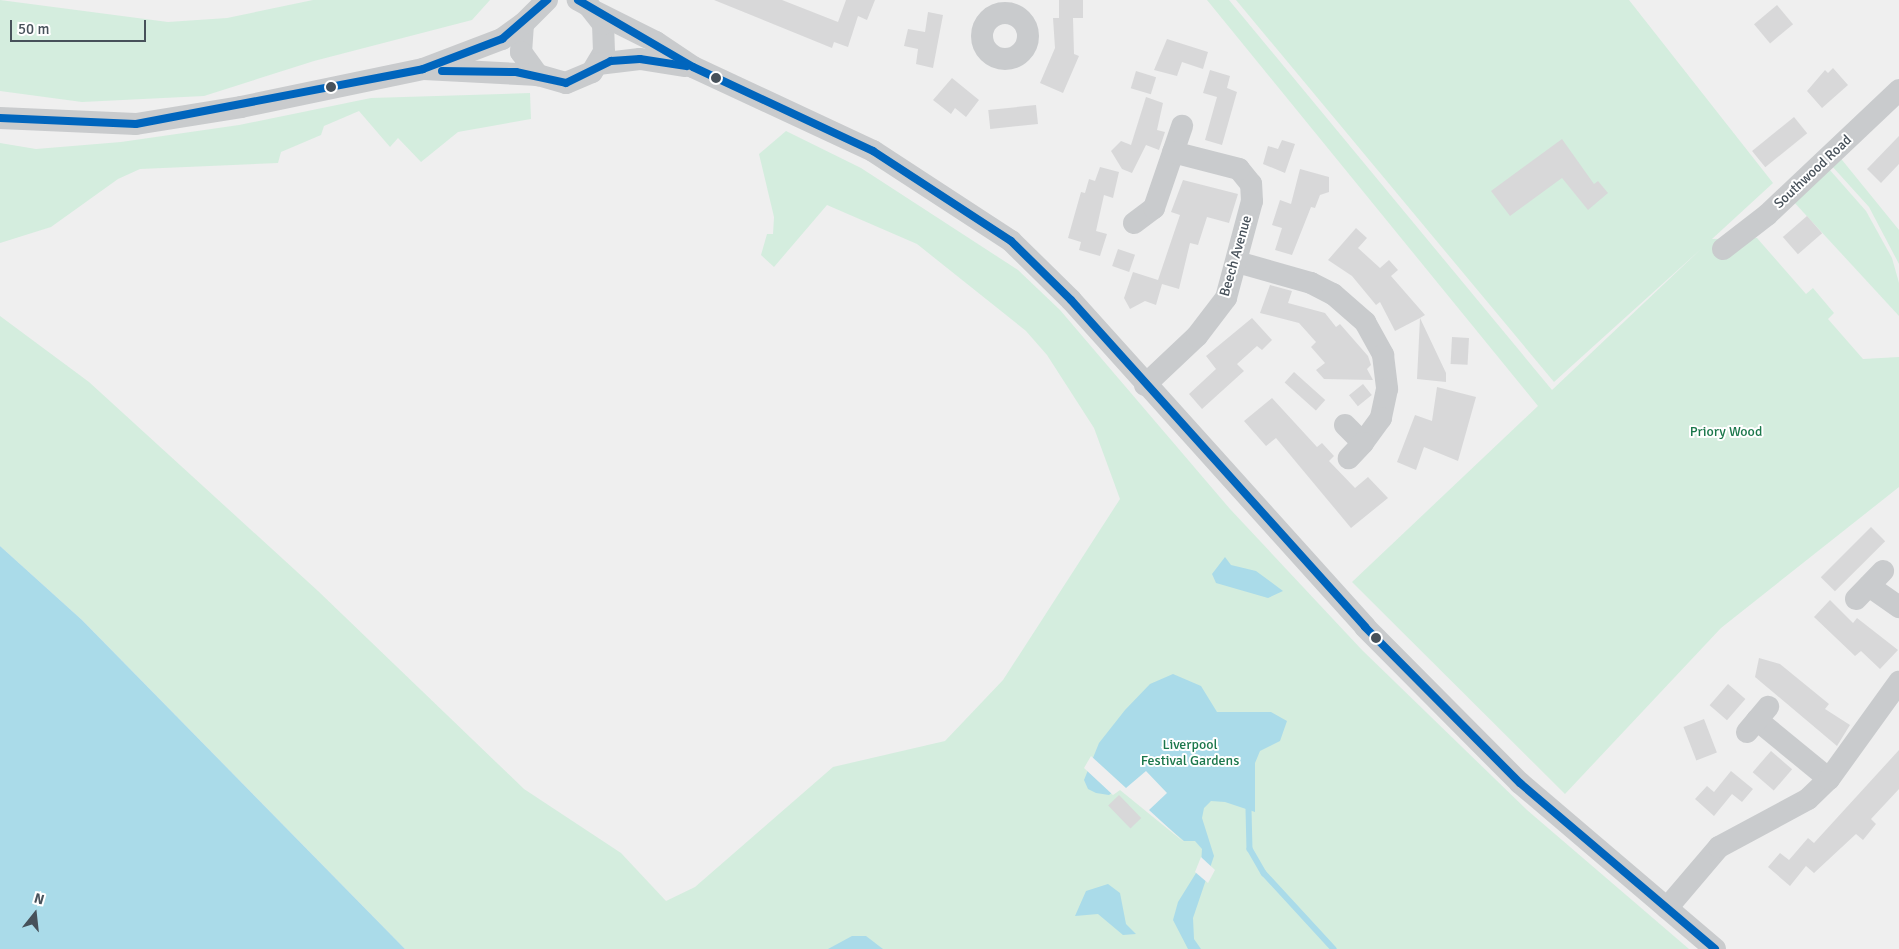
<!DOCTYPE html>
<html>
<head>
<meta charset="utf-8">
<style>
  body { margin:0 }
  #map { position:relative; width:1899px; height:949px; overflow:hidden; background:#efefef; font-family:Signika,sans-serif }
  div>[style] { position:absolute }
  .green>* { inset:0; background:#d4edde }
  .water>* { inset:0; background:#aadbe9 }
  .pier>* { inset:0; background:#efefef }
  .stream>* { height:5.5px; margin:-2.75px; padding:0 2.75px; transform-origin:2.75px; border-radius:2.75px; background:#aadbe9 }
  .building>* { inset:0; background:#d8d8d9; transform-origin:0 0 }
  .minor>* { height:22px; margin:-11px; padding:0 11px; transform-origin:11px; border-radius:11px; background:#c9cbcd }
  .minor>.ring { margin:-11px; padding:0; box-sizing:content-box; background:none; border:22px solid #c9cbcd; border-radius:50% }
  .bus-1>* { height:8px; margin:-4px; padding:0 4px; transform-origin:4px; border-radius:4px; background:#0065bd }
  .dots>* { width:14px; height:14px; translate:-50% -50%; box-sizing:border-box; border:2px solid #fff; border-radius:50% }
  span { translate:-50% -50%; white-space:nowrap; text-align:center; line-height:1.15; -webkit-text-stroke:4px #fff; paint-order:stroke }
  .street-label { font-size:14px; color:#47515a }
  .park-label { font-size:14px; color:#1b774b }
  .north { position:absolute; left:10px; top:889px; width:50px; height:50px; -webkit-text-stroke:4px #fff; paint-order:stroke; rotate:16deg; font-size:14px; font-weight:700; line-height:20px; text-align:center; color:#47515a }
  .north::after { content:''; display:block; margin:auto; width:18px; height:22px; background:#47515a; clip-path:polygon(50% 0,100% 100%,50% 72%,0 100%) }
  .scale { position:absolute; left:10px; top:20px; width:136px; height:22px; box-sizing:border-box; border:2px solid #47515a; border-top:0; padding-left:6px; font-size:15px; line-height:18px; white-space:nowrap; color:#47515a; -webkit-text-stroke:4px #fff; paint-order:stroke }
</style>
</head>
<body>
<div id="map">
  <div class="green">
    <i style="clip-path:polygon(0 0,168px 22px,227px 18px,313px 0,490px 0,472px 20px,314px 61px,204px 96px,82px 102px,0 91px)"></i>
    <i style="clip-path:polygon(1207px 0,1229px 0,1552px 390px,1701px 249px,1554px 382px,1236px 0,1629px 0,1773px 183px,1712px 239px,1757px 238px,1806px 294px,1813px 288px,1834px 313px,1828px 319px,1863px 359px,1899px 357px,1899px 487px,1721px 628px,1565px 794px,1352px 582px,1538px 406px)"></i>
    <i style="clip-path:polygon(530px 93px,531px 119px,458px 132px,421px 162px,398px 138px,390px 147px,359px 111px,324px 126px,321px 135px,281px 152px,278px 163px,140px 169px,118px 179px,51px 227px,0 243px,0 143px,36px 149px,121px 142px,239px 125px,371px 98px)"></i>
    <i style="clip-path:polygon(786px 131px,861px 168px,1018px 270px,1060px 310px,1230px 509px,1362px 650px,1527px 810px,1689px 949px,405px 949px,82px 620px,0 546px,0 316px,89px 382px,318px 591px,524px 789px,621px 853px,666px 901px,695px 887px,833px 767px,945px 741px,1003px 680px,1120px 499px,1094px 428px,1047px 355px,1026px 331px,917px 244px,827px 205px,774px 267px,761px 255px,767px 234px,773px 234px,774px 217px,759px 154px)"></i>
    <i style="clip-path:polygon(1838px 155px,1899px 230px,1899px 264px,1869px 207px,1831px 165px)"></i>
    <i style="clip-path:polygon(1829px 169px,1866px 211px,1892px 258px,1899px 283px,1899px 316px,1792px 200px)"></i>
  </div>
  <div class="water">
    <i style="clip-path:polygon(0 546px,82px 620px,405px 949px,0 949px)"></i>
    <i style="clip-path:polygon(1225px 557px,1231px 565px,1256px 571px,1283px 591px,1268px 598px,1216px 583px,1212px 574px)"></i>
    <i style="clip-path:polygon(1173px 674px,1201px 686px,1217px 712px,1271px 712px,1287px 721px,1280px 741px,1260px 751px,1255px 763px,1255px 812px,1225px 802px,1211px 801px,1204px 808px,1202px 818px,1214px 856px,1193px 918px,1194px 939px,1201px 949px,1188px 949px,1173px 920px,1178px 902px,1201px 865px,1202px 849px,1195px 841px,1184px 841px,1120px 787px,1109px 795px,1096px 793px,1088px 789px,1084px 780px,1099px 743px,1125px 710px,1150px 684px)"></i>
    <i style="clip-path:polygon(1108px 884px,1120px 893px,1126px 924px,1136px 934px,1123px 935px,1098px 914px,1075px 916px,1086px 891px)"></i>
    <i style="clip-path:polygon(852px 936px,866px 936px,883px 949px,828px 949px)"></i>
  </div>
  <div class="pier">
    <i style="clip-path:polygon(1091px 756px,1126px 788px,1146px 771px,1167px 793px,1149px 810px,1185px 843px,1120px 790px,1113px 795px,1084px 768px)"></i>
    <i style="clip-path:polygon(1201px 857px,1215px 870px,1208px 883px,1195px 872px)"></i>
  </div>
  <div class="stream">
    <i style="left:1249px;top:809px;width:40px;rotate:88.6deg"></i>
    <i style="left:1250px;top:849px;width:28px;rotate:60deg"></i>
    <i style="left:1264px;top:873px;width:103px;rotate:47.4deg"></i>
  </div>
  <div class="building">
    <i style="clip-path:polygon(714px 0,782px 0,838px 22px,846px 0,875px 0,867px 20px,858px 16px,848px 47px,834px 42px,832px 48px)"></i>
    <i style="left:1059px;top:0;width:24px;height:18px"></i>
    <i style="left:1777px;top:5px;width:25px;height:30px;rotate:50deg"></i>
    <i style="clip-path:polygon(928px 12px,943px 15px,933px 68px,916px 64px,918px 49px,904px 46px,908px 29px,925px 32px)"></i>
    <i style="clip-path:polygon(1053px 18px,1073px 18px,1074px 54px,1079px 56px,1063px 93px,1040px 83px,1055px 48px)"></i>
    <i style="clip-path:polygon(1167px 39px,1208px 52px,1203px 69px,1182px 62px,1177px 76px,1154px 70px)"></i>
    <i style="clip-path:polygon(1833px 68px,1848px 85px,1822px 108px,1807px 91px,1825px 70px,1828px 73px)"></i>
    <i style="clip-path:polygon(1210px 70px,1230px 76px,1227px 88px,1237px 92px,1222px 145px,1205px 140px,1217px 97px,1203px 93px)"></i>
    <i style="left:1136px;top:71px;width:21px;height:18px;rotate:17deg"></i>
    <i style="clip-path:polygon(952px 78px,979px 100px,966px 117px,955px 108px,951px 114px,933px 100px)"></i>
    <i style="clip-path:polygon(1146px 97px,1163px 103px,1157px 130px,1165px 132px,1159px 150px,1146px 145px,1132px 173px,1122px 169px,1111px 151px,1121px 141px,1131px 145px)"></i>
    <i style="left:1036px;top:105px;width:19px;height:48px;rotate:84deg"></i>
    <i style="left:1794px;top:117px;width:21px;height:54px;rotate:51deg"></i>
    <i style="clip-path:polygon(1899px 136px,1899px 164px,1881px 183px,1867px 169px)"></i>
    <i style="clip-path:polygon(1562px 139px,1594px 184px,1598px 181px,1608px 193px,1588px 210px,1562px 178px,1510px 216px,1491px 191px)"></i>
    <i style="clip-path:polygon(1282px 140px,1295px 144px,1285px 173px,1263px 164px,1268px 146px,1278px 149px)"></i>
    <i style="clip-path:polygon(1100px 167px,1119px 172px,1113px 198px,1104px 195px,1096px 231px,1107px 234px,1100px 256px,1079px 250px,1081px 242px,1068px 238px,1081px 192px,1085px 193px,1089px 179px,1095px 181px)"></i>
    <i style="clip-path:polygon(1300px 169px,1329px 177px,1329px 192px,1320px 195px,1315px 208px,1311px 207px,1292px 255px,1275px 250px,1282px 228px,1272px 225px,1280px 200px,1291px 204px)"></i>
    <i style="clip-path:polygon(1183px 180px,1238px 194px,1229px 223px,1207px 217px,1198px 245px,1190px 243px,1179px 289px,1162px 284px,1156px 305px,1145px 301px,1130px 309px,1124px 298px,1133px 272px,1158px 280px,1180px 215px,1171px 212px)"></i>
    <i style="left:1807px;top:216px;width:23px;height:32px;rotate:49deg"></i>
    <i style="clip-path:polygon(1356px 228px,1367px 238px,1358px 248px,1380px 268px,1389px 260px,1398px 270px,1391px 276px,1425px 315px,1420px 318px,1446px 373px,1446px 382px,1417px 379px,1420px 318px,1395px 331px,1380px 302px,1376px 305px,1352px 276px,1328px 260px)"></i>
    <i style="left:1118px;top:249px;width:18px;height:18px;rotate:19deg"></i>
    <i style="clip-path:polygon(1270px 285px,1292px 291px,1288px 303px,1325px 313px,1336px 327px,1340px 324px,1368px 356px,1371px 365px,1367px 369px,1373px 380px,1324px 379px,1316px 370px,1325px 363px,1311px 347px,1316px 342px,1299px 323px,1260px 313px)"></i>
    <i style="clip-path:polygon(1252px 318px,1272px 340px,1262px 350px,1257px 346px,1237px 364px,1244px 371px,1202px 409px,1189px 394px,1216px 369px,1206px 356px)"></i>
    <i style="left:1452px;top:337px;width:17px;height:27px;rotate:3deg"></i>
    <i style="left:1294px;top:372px;width:42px;height:14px;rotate:42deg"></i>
    <i style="left:1363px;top:384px;width:14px;height:18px;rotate:51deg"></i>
    <i style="clip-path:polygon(1437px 387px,1476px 397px,1458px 461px,1424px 447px,1416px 470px,1397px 462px,1415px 415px,1432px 421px)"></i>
    <i style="clip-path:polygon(1272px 398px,1317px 447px,1322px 443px,1334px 456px,1329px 461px,1355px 488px,1368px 477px,1388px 498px,1351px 528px,1276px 438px,1266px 446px,1244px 421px)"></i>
    <i style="left:1871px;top:527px;width:20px;height:71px;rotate:45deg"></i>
    <i style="clip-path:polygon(1830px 600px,1853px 623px,1857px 618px,1898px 650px,1880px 669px,1861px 651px,1855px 656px,1814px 617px)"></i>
    <i style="clip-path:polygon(1759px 658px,1780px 664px,1829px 704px,1825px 709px,1850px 725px,1837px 746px,1755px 677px)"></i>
    <i style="left:1728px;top:684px;width:23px;height:28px;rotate:41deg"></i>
    <i style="left:1704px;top:719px;width:36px;height:22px;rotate:69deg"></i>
    <i style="clip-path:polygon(1899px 750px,1899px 789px,1871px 819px,1876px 824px,1863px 840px,1856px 834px,1814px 873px,1806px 866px,1790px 886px,1768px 867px,1780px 853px,1789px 860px,1808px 838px,1814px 843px)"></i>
    <i style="left:1771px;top:751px;width:28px;height:28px;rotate:41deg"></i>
    <i style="clip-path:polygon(1731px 771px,1753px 789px,1742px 802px,1732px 794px,1714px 816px,1695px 799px,1707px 786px,1714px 792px)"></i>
    <i style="left:1119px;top:795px;width:32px;height:15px;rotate:46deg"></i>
  </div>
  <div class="minor">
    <i style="left:547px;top:0;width:34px;rotate:135deg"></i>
    <i style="left:523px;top:24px;width:28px;rotate:94deg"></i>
    <i style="left:521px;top:52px;width:29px;rotate:54deg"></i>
    <i style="left:538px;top:75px;width:29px;rotate:16deg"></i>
    <i style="left:566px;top:83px;width:28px;rotate:-23deg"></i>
    <i style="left:592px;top:72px;width:23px;rotate:-59deg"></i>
    <i style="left:604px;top:52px;width:28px;rotate:-92deg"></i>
    <i style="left:603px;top:24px;width:23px;rotate:-128deg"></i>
    <i style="left:589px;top:6px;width:13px;rotate:-151deg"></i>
    <i style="left:596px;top:12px;width:67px;rotate:26.6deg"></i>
    <i style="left:656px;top:42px;width:45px;rotate:34deg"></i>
    <i style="left:693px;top:67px;width:199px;rotate:25deg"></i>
    <i style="left:873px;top:151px;width:165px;rotate:33.1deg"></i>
    <i style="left:1011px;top:241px;width:84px;rotate:44.5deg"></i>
    <i style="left:1071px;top:300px;width:440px;rotate:48deg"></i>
    <i style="left:1365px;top:627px;width:220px;rotate:45.2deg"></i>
    <i style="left:1520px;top:783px;width:256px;rotate:40.4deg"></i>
    <i class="ring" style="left:982px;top:13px;width:24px;height:24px"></i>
    <i style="left:598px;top:64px;width:42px;rotate:-6.8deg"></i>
    <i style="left:640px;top:59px;width:46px;rotate:8.8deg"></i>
    <i style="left:424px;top:69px;width:114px;rotate:3deg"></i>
    <i style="left:0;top:118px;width:136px;rotate:2.5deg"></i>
    <i style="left:136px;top:124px;width:106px;rotate:-9.2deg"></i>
    <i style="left:241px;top:107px;width:186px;rotate:-11.8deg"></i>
    <i style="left:423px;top:69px;width:85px;rotate:-20.8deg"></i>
    <i style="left:502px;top:39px;width:26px;rotate:-36deg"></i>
    <i style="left:1134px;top:223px;width:25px;rotate:-37deg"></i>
    <i style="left:1154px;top:208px;width:87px;rotate:-71.1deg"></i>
    <i style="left:1723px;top:249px;width:56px;rotate:-37.7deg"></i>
    <i style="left:1767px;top:215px;width:182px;rotate:-43.4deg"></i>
    <i style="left:1237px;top:262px;width:77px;rotate:15.8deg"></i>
    <i style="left:1311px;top:283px;width:25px;rotate:27deg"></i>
    <i style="left:1333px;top:294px;width:43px;rotate:41.2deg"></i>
    <i style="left:1365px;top:322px;width:38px;rotate:61deg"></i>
    <i style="left:1383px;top:355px;width:34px;rotate:83deg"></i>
    <i style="left:1387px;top:389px;width:30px;rotate:102deg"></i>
    <i style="left:1381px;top:418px;width:31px;rotate:126deg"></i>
    <i style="left:1145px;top:385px;width:71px;rotate:-43.3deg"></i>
    <i style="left:1197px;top:336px;width:48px;rotate:-52.7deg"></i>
    <i style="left:1226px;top:298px;width:100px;rotate:-75deg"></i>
    <i style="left:1252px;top:201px;width:17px;rotate:-93deg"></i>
    <i style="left:1251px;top:184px;width:19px;rotate:-129deg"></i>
    <i style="left:1239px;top:169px;width:68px;rotate:-165.6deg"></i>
    <i style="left:1345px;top:425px;width:25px;rotate:45deg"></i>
    <i style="left:1363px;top:443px;width:21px;rotate:133deg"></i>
    <i style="left:1869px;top:586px;width:37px;rotate:35deg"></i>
    <i style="left:1856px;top:599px;width:39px;rotate:-46deg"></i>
    <i style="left:1757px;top:720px;width:93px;rotate:39.3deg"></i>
    <i style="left:1747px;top:732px;width:33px;rotate:-50deg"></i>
    <i style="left:1667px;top:908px;width:80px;rotate:-49.6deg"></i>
    <i style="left:1719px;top:847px;width:101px;rotate:-28.3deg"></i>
    <i style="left:1808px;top:799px;width:29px;rotate:-44deg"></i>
    <i style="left:1829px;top:779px;width:120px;rotate:-54.2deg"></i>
  </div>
  <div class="bus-1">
    <i style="left:578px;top:0;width:133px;rotate:30.2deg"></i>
    <i style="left:693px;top:67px;width:199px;rotate:25deg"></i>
    <i style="left:873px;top:151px;width:165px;rotate:33.1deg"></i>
    <i style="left:1011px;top:241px;width:84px;rotate:44.5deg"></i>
    <i style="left:1071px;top:300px;width:440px;rotate:48deg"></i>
    <i style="left:1365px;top:627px;width:220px;rotate:45.2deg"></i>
    <i style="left:1520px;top:783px;width:256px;rotate:40.4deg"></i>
    <i style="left:442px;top:71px;width:74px;rotate:0.8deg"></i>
    <i style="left:516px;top:72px;width:51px;rotate:12.4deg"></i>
    <i style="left:566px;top:83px;width:50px;rotate:-26.1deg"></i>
    <i style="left:611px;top:61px;width:29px;rotate:-4deg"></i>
    <i style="left:640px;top:59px;width:47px;rotate:8.7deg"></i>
    <i style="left:0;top:118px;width:136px;rotate:2.5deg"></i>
    <i style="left:136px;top:124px;width:292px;rotate:-10.8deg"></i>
    <i style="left:423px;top:69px;width:85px;rotate:-20.8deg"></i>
    <i style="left:502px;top:39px;width:60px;rotate:-40.9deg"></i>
  </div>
  <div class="dots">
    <i style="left:716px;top:78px;background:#47515a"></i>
    <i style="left:331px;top:87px;background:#47515a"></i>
    <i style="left:1376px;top:638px;background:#47515a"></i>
  </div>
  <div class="street-label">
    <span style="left:1813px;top:172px;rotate:-43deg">Southwood Road</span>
    <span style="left:1236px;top:256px;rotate:-74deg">Beech Avenue</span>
  </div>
  <div class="park-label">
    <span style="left:1726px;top:432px">Priory Wood</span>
    <span style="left:1190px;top:753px">Liverpool<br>Festival Gardens</span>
  </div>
  <div class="north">N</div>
  <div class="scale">50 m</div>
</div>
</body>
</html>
